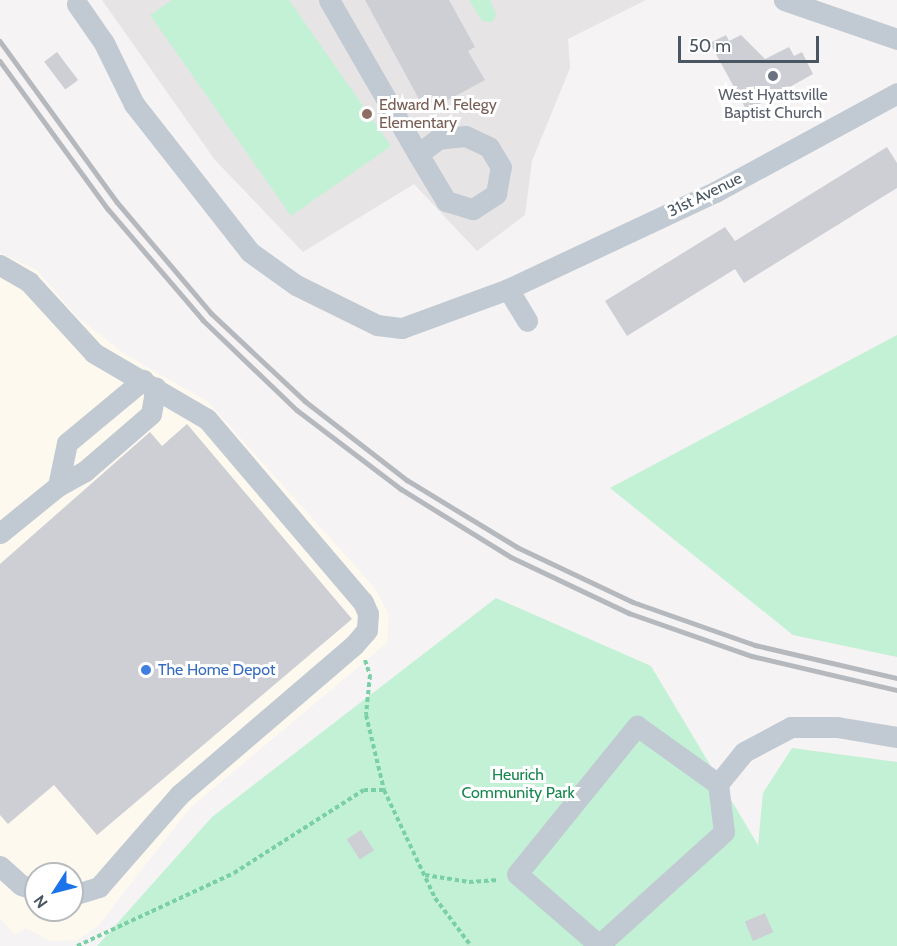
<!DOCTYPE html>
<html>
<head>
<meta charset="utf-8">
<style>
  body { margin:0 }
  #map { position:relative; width:897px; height:946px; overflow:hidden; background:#f5f3f3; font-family:Cabin,sans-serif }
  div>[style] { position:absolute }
  .commercial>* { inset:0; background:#fdf9ef }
  .education>* { inset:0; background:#e6e4e5 }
  .green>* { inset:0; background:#c3f1d5 }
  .building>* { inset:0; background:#cdcfd5; transform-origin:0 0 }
  .path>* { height:4px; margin-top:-2px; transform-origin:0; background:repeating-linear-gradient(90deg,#7ad0a6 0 4.5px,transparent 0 7.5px) }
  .minor>* { height:21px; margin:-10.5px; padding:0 10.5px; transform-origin:10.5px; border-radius:10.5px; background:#c1cad2 }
  .rail>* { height:4.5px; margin:-2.25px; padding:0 2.25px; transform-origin:2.25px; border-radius:2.25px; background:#b5b8bd }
  .dots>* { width:16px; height:16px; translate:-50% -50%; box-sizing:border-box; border:3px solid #fff; border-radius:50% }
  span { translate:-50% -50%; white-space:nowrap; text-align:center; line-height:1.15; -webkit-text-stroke:6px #fff; paint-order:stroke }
  .worship-label { font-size:16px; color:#5b616d }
  .education-label { font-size:16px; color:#785e54 }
  .left { translate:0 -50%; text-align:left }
  .street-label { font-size:16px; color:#4a5661 }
  .shop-label { font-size:16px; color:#366cbe }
  .park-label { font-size:16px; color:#17864f }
  .north { position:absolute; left:24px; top:862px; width:60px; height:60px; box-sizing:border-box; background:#fff; border:2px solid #b7bbc0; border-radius:50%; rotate:234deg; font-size:16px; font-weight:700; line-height:24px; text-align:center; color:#4a5661 }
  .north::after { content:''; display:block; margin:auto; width:21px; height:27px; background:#1a73e8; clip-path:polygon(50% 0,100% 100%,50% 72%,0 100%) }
  .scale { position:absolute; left:678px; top:36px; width:141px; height:27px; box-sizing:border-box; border:3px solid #4a5661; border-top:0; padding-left:8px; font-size:18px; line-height:21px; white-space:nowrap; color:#4a5661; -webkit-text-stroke:4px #fff; paint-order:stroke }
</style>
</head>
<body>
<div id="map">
  <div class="commercial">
    <i style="clip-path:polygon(evenodd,0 253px,37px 270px,76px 316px,123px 353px,208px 402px,374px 587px,389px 615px,387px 643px,190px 808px,98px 926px,78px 940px,50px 941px,26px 928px,15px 935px,0 918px,0 253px,36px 874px,72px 874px,72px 910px,36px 910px,36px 874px)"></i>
  </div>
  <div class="education">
    <i style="clip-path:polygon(102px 0,646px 0,568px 39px,570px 68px,532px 161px,525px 215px,477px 251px,414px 184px,303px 252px,215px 160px)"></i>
  </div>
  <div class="green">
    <i style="clip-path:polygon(172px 0,289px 0,391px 146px,291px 216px,150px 15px)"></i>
    <i style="clip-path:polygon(469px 0,490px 0,496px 14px,493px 22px,482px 21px)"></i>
    <i style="clip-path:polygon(897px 335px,897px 657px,793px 635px,610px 488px)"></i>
    <i style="clip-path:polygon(496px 598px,651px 666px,758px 845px,763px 793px,792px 748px,897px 762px,897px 946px,97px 946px,212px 817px)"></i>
  </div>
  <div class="building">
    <i style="clip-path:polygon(365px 0,449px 0,475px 47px,468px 51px,485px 80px,426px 112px)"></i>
    <i style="clip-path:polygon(726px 35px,729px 41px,741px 35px,765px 59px,789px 47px,794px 56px,802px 52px,813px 74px,747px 111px,710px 43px)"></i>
    <i style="left:57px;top:52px;width:35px;height:16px;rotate:53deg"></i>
    <i style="clip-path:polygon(887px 147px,897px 163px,897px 188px,744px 283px,735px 269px,627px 336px,605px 301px,725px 227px,735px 241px)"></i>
    <i style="clip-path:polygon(187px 424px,352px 619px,97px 835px,54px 785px,8px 824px,0 815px,0 564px,150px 432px,162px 446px)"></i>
    <i style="left:361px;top:830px;width:24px;height:17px;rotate:57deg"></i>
    <i style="left:765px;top:913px;width:21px;height:22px;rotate:67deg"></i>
  </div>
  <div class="path">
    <i style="left:365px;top:660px;width:16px;rotate:72deg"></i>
    <i style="left:370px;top:675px;width:40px;rotate:95.7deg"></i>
    <i style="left:366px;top:715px;width:77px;rotate:76.5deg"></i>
    <i style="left:425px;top:875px;width:45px;rotate:9deg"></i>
    <i style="left:469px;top:882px;width:30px;rotate:-4deg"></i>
    <i style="left:77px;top:946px;width:173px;rotate:-24.9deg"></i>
    <i style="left:234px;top:873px;width:154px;rotate:-32.6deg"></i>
    <i style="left:364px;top:790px;width:20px"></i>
    <i style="left:384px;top:790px;width:119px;rotate:64.7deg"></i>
    <i style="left:435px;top:898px;width:60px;rotate:53.1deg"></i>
  </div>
  <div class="minor">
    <i style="left:329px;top:0;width:178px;rotate:60deg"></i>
    <i style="left:418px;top:154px;width:55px;rotate:59.2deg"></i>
    <i style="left:446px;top:201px;width:28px;rotate:17deg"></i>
    <i style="left:473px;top:209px;width:27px;rotate:-33deg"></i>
    <i style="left:496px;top:194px;width:27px;rotate:-80deg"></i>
    <i style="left:501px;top:167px;width:23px;rotate:-121deg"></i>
    <i style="left:489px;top:147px;width:26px;rotate:-155deg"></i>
    <i style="left:465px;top:136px;width:27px;rotate:174deg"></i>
    <i style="left:438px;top:139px;width:25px;rotate:143deg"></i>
    <i style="left:784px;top:0;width:120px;rotate:19deg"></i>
    <i style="left:77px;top:4px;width:47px;rotate:55.3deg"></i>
    <i style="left:104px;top:43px;width:68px;rotate:63.8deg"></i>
    <i style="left:134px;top:104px;width:188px;rotate:51.9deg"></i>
    <i style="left:250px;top:252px;width:57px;rotate:35.7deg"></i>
    <i style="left:296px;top:285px;width:90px;rotate:26.3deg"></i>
    <i style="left:377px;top:325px;width:25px;rotate:7deg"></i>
    <i style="left:402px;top:328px;width:113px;rotate:-20.2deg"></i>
    <i style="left:508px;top:289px;width:229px;rotate:-25.1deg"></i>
    <i style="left:715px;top:192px;width:207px;rotate:-28.5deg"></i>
    <i style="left:0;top:265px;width:34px;rotate:30deg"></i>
    <i style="left:29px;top:282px;width:96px;rotate:47.5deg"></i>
    <i style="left:94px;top:353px;width:131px;rotate:30.3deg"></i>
    <i style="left:207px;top:419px;width:240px;rotate:49.6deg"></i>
    <i style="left:363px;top:602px;width:13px;rotate:67deg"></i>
    <i style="left:368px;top:614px;width:16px;rotate:94deg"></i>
    <i style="left:367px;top:630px;width:20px;rotate:131deg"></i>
    <i style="left:354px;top:645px;width:229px;rotate:139.4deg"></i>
    <i style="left:180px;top:794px;width:123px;rotate:131.1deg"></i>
    <i style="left:99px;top:887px;width:28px;rotate:163deg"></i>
    <i style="left:508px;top:289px;width:37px;rotate:59deg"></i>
    <i style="left:58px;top:486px;width:31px;rotate:-29deg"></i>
    <i style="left:85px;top:471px;width:87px;rotate:-40.8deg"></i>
    <i style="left:151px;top:414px;width:27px;rotate:-80deg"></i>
    <i style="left:0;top:533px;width:75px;rotate:-39deg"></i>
    <i style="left:58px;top:486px;width:44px;rotate:-78.2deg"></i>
    <i style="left:67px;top:443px;width:99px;rotate:-39.7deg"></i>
    <i style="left:637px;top:726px;width:100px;rotate:35.6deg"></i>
    <i style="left:718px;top:784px;width:48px;rotate:82.9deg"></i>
    <i style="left:724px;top:832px;width:169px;rotate:137.9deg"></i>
    <i style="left:599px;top:945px;width:108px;rotate:-139.1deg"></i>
    <i style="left:517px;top:874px;width:191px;rotate:-51deg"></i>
    <i style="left:718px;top:784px;width:41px;rotate:-50.9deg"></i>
    <i style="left:744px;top:752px;width:53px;rotate:-28deg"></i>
    <i style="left:791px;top:727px;width:46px"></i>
    <i style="left:837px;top:727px;width:61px;rotate:9.5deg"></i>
    <i style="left:0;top:866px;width:28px;rotate:42deg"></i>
    <i style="left:21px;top:885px;width:16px;rotate:18deg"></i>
  </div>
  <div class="rail">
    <i style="left:0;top:41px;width:199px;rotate:54deg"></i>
    <i style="left:117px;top:202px;width:145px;rotate:49.7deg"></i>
    <i style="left:211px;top:313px;width:129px;rotate:43.1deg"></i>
    <i style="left:305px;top:401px;width:129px;rotate:37.8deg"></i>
    <i style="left:407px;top:480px;width:129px;rotate:31.3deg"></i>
    <i style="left:517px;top:547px;width:128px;rotate:25.4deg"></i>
    <i style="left:633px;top:602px;width:129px;rotate:19.4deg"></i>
    <i style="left:755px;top:645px;width:146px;rotate:13.1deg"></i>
    <i style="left:0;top:61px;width:183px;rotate:53.9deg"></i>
    <i style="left:108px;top:209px;width:146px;rotate:49.4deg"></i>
    <i style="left:203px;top:320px;width:130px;rotate:43.8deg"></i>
    <i style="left:297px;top:410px;width:131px;rotate:37.2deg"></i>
    <i style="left:401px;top:489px;width:129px;rotate:31.7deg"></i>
    <i style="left:511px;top:557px;width:131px;rotate:25.4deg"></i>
    <i style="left:629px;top:613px;width:130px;rotate:19.3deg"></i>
    <i style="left:752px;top:656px;width:149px;rotate:13.2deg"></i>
  </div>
  <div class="dots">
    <i style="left:773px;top:76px;background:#6b7280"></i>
    <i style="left:367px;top:114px;background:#8d6e63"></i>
    <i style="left:146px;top:670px;background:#3f7fe0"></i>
  </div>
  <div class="worship-label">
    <span style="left:773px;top:104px">West Hyattsville<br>Baptist Church</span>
  </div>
  <div class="education-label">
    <span class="left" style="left:379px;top:114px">Edward M. Felegy<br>Elementary</span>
  </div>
  <div class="street-label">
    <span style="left:705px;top:195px;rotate:-26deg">31st Avenue</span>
  </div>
  <div class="shop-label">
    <span class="left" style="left:158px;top:670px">The Home Depot</span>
  </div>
  <div class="park-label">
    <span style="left:518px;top:784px">Heurich<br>Community Park</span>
  </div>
  <div class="north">N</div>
  <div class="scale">50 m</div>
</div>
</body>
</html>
